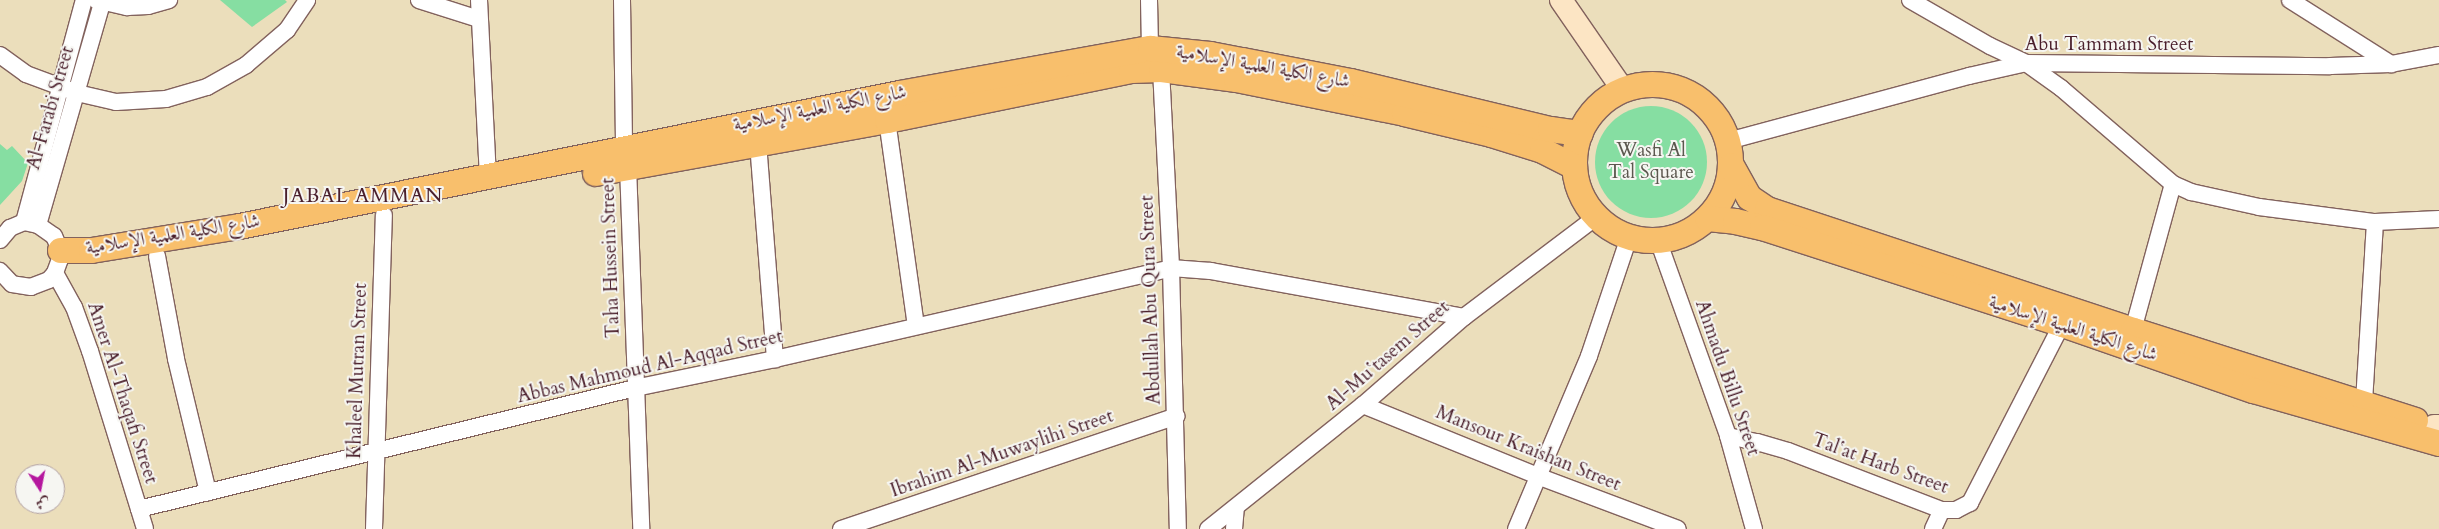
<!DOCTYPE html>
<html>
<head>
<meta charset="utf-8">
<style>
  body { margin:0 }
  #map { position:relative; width:2439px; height:529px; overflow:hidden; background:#ebdebb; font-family:Cardo,Amiri,serif }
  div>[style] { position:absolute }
  .green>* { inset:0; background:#86dea2 }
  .round { border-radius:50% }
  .roads { filter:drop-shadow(1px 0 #82625d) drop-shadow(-1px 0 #82625d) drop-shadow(0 1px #82625d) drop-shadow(0 -1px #82625d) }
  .street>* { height:16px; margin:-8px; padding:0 8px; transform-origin:8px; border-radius:8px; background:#fff }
  .secondary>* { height:22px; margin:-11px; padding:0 11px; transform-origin:11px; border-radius:11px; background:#fce5c4 }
  .primary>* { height:25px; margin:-12.5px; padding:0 12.5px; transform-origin:12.5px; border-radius:12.5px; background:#f8bf6c }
  .primary>.ring { margin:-12.5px; padding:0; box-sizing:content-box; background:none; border:25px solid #f8bf6c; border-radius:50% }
  span { translate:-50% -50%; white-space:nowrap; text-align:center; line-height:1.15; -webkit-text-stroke:4px #f6f6f2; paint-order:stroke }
  .street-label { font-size:19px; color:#4a1f2b }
  .park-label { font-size:19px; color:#5c584f }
  .neighbourhood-label { font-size:20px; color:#4a1f2b; letter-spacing:1px }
  .north { position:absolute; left:15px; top:464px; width:50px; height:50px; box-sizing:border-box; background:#f6f6f2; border:1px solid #b1a0a2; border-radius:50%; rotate:169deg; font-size:14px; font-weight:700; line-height:20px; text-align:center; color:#4a1f2b }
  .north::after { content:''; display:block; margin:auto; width:18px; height:22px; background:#b5179e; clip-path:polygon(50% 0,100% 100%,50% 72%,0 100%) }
</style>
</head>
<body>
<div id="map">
  <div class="green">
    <i style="clip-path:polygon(220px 0,285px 0,287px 2px,252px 27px)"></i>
    <i class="round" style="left:1595px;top:106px;width:112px;height:112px"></i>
    <i style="clip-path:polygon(0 144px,7px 150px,12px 146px,28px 163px,22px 181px,0 205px)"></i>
  </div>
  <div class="roads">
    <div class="street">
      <i style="left:96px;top:0;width:32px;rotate:13deg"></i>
      <i style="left:127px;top:7px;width:21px;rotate:-3deg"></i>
      <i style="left:148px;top:6px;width:22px;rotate:-16deg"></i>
      <i style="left:419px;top:0;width:63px;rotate:17.6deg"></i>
      <i style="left:479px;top:0;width:178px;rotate:87.1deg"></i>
      <i style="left:622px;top:0;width:149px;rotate:89.2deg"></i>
      <i style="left:1149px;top:0;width:48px;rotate:88.8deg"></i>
      <i style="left:1910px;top:0;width:92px;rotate:29.9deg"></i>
      <i style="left:1990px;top:46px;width:40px;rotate:25deg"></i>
      <i style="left:2026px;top:63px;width:43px;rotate:35.5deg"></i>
      <i style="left:2061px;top:88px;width:148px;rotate:40.6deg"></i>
      <i style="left:2173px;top:184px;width:20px;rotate:24deg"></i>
      <i style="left:2191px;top:192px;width:70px;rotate:12.4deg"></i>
      <i style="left:2259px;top:207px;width:117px;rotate:7.4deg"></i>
      <i style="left:2375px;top:222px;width:64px;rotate:-2.7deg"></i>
      <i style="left:2290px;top:0;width:120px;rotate:32.4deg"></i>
      <i style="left:0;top:55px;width:32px;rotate:36deg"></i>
      <i style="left:26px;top:74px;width:54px;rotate:20.4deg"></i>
      <i style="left:77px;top:93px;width:40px;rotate:13deg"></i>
      <i style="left:116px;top:102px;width:50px;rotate:-3.4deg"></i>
      <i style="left:166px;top:99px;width:43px;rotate:-16.3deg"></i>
      <i style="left:207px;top:87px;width:45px;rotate:-29.4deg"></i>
      <i style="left:246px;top:65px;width:54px;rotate:-40.5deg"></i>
      <i style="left:287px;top:30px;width:36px;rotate:-56deg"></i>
      <i style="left:1161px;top:69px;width:199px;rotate:87.1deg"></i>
      <i style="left:1171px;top:268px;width:261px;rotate:88.5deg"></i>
      <i style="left:887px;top:120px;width:208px;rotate:82deg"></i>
      <i style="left:1728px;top:141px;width:250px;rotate:-15.1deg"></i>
      <i style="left:1969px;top:76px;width:58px;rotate:-12.8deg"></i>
      <i style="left:2026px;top:63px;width:304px;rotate:0.6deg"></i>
      <i style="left:2330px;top:66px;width:61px;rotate:-1.9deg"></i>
      <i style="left:2391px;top:64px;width:49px;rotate:-10.6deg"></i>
      <i style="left:758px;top:143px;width:217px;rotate:85.5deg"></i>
      <i style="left:628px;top:166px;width:363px;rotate:87.9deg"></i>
      <i style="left:24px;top:222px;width:230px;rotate:-74.9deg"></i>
      <i style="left:38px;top:225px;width:231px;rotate:-73.9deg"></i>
      <i style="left:0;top:240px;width:16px;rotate:-50deg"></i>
      <i style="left:10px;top:228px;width:15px;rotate:-23deg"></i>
      <i style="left:24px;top:222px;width:14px;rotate:12deg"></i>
      <i style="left:38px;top:225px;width:19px;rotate:35deg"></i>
      <i style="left:54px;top:236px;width:15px;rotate:67deg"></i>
      <i style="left:60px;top:250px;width:9px;rotate:90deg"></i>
      <i style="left:60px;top:259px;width:15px;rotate:110deg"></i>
      <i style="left:55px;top:273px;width:9px;rotate:131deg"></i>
      <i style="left:49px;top:280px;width:19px;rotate:159deg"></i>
      <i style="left:31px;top:287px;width:19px;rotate:-171deg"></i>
      <i style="left:12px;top:284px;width:18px;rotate:-133deg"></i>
      <i style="left:1658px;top:240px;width:208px;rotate:70.3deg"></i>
      <i style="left:1728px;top:436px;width:97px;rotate:74.4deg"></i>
      <i style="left:157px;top:256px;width:105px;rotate:79.5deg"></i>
      <i style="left:176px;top:359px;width:137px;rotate:76.5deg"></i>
      <i style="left:55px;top:273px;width:39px;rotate:61deg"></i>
      <i style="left:74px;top:307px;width:47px;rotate:70deg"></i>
      <i style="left:90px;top:351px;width:186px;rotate:72.8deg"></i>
      <i style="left:2133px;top:330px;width:151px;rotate:-74.7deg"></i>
      <i style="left:2364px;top:402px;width:180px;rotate:-86.5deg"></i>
      <i style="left:1363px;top:405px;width:191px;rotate:22.1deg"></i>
      <i style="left:1540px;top:477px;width:147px;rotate:20.6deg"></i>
      <i style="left:1728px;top:436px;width:30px;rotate:12deg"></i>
      <i style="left:1757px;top:442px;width:32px;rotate:16deg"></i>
      <i style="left:1788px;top:451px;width:165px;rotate:21deg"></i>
      <i style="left:1942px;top:510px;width:14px"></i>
      <i style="left:1956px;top:510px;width:16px;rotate:-27deg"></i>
      <i style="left:1970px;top:503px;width:201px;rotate:-62.8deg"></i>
      <i style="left:139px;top:509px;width:511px;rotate:-13.71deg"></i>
      <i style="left:635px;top:388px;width:143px;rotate:-11.7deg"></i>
      <i style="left:775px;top:359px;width:406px;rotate:-12.9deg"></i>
      <i style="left:1171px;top:268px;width:40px;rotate:4.3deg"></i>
      <i style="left:1211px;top:271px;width:257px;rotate:10.3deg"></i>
      <i style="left:374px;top:529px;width:314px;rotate:-88.2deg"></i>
      <i style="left:841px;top:529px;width:354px;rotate:-18.6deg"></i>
      <i style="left:1208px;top:529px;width:198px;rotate:-38.7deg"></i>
      <i style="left:1363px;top:405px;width:134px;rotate:-41.1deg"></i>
      <i style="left:1464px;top:317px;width:166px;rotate:-37.1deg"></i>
      <i style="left:1234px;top:529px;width:21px;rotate:-85deg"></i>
      <i style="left:1516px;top:529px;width:188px;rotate:-67.1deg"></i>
      <i style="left:1589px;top:356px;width:126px;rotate:-71.4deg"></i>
      <i style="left:1933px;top:529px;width:21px;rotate:-65deg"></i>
    </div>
    <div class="secondary">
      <i style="left:1561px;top:0;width:109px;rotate:55.4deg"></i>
      <i style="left:2434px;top:426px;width:5px"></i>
    </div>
    <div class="primary">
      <i class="ring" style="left:1574px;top:84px;width:131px;height:131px"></i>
      <i style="left:1731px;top:165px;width:37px;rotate:61deg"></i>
      <i style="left:1749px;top:197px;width:22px;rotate:34deg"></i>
      <i style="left:1767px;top:209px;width:385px;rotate:18.3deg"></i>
      <i style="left:2133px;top:330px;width:296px;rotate:17.7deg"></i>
      <i style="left:595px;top:173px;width:297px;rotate:-10.3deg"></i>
      <i style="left:887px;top:120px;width:249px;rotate:-11.6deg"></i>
      <i style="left:1131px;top:70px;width:30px;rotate:-2deg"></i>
      <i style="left:1161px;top:69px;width:76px;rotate:7.6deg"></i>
      <i style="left:1236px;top:79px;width:171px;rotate:11.4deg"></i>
      <i style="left:1404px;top:113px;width:89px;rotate:13.6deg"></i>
      <i style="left:1491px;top:134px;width:53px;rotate:17.4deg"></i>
      <i style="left:1542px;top:150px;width:36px;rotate:27deg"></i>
      <i style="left:1707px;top:218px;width:28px;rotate:6deg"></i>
      <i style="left:1735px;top:221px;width:28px;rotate:13deg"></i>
      <i style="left:1762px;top:227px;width:315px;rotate:17.9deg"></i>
      <i style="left:2062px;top:324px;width:202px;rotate:19.1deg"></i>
      <i style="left:2253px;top:390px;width:193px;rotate:15.9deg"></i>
      <i style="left:60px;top:250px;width:31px"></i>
      <i style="left:91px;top:250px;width:150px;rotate:-9.2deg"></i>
      <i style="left:239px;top:226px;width:673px;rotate:-11.39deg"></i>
      <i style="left:899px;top:93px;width:255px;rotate:-10.2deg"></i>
      <i style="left:1150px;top:48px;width:60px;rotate:5.7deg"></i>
      <i style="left:1210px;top:54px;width:33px;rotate:11deg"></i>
      <i style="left:1242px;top:60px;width:110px;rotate:11deg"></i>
      <i style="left:1350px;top:81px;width:206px;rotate:13.5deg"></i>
      <i style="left:1550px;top:129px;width:30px;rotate:8deg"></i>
    </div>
  </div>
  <div class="street-label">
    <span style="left:2109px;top:45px">Abu Tammam Street</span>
    <span style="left:1263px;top:67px;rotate:10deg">شارع الكلية العلمية الإسلامية</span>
    <span style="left:51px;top:108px;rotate:-74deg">Al-Farabi Street</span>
    <span style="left:820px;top:109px;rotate:-11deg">شارع الكلية العلمية الإسلامية</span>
    <span style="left:173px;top:235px;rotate:-9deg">شارع الكلية العلمية الإسلامية</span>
    <span style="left:611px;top:258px;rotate:-92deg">Taha Hussein Street</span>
    <span style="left:1151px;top:300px;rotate:-92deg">Abdullah Abu Qura Street</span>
    <span style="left:2073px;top:329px;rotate:18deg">شارع الكلية العلمية الإسلامية</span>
    <span style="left:1388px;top:356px;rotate:-41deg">Al-Muʻtasem Street</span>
    <span style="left:650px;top:367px;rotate:-13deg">Abbas Mahmoud Al-Aqqad Street</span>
    <span style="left:358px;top:371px;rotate:-88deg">Khaleel Mutran Street</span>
    <span style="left:1727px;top:378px;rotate:71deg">Ahmadu Billu Street</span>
    <span style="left:122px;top:393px;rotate:72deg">Amer Al-Thaqafi Street</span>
    <span style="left:1528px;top:449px;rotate:22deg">Mansour Kraishan Street</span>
    <span style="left:1002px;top:454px;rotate:-19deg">Ibrahim Al-Muwaylihi Street</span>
    <span style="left:1880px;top:464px;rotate:20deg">Talʻat Harb Street</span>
  </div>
  <div class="park-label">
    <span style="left:1651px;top:162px">Wasfi Al<br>Tal Square</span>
  </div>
  <div class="neighbourhood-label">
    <span style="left:363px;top:195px">JABAL AMMAN</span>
  </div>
  <div class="north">ش</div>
</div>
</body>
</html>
